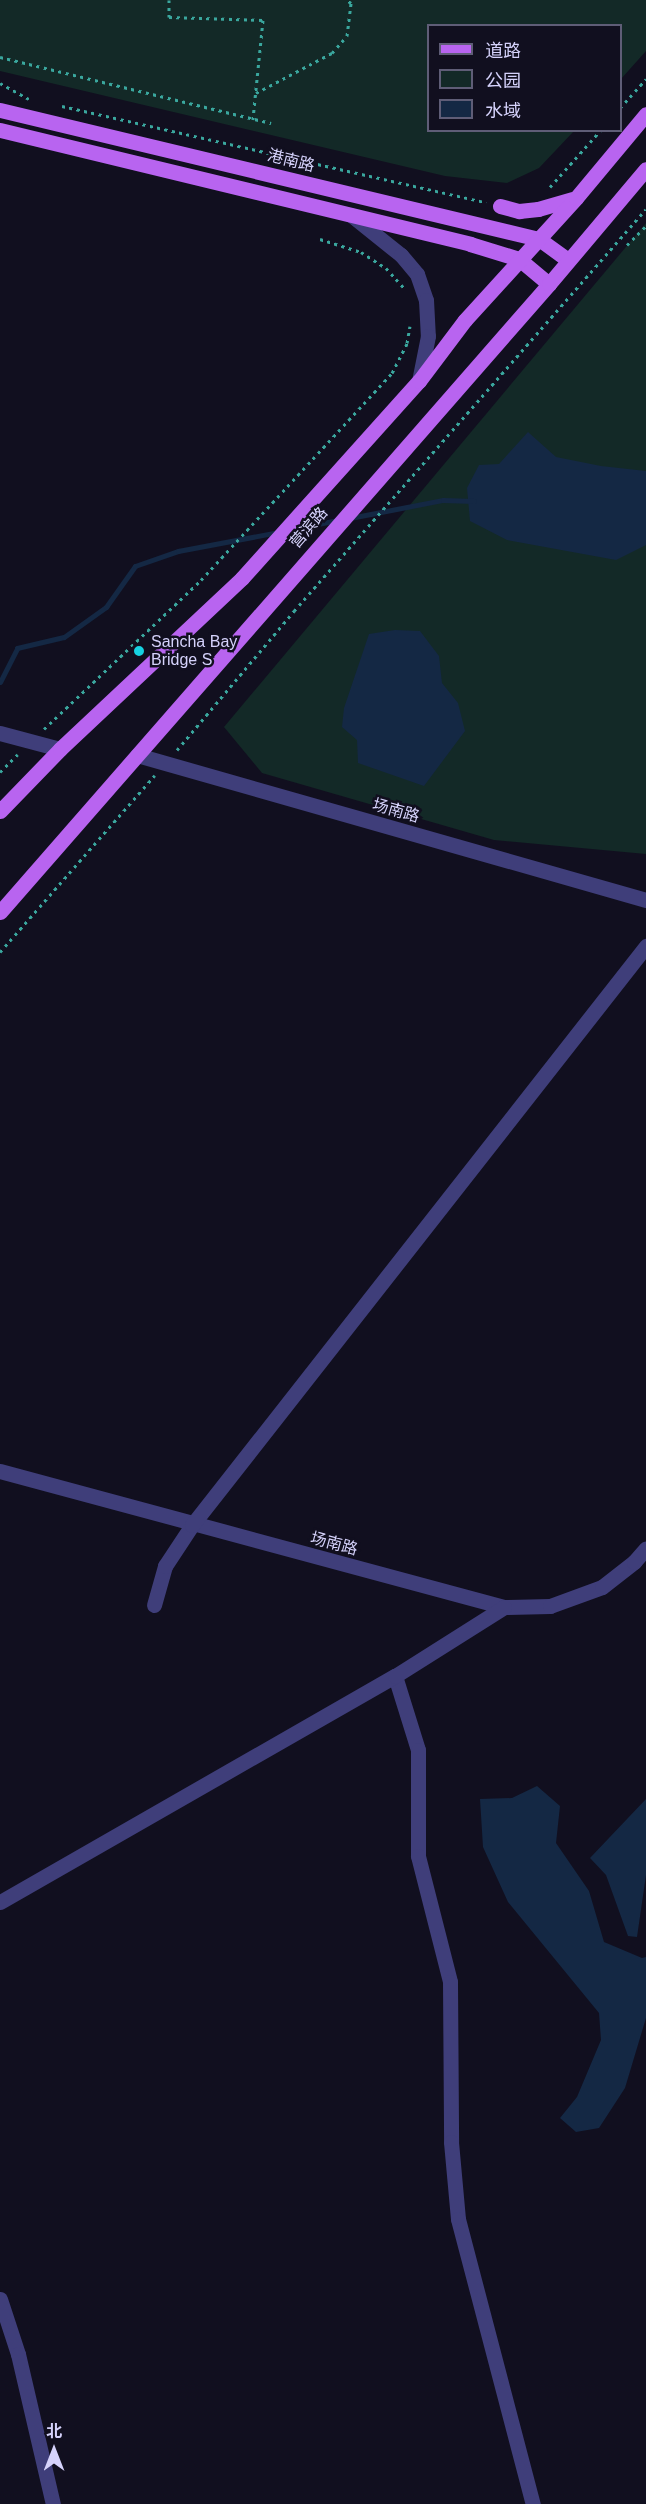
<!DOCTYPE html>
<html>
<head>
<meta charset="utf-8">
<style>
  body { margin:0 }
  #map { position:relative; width:646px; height:2504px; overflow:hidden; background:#110f1f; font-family:Helvetica,"Noto Sans SC",sans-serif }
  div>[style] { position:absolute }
  .green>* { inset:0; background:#132927 }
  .water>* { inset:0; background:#142844 }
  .stream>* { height:5px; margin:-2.5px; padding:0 2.5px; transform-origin:2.5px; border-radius:2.5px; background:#142844 }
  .path>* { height:3px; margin-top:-1.5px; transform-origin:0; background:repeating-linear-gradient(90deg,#3aa79e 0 3px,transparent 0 7.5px) }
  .minor>* { height:15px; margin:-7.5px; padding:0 7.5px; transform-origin:7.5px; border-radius:7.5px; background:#3f3e7a }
  .major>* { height:15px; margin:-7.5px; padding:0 7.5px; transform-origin:7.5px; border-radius:7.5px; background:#b864f0 }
  .dots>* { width:16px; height:16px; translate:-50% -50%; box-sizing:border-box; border:3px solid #110f1f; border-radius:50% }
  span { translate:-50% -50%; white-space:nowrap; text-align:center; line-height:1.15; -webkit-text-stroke:5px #110f1f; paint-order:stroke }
  .street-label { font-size:16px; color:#d5d2fb }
  .poi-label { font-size:16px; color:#d5d2fb }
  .left { translate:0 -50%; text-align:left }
  .legend { position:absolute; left:427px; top:24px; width:195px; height:108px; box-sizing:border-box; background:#110f1f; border:2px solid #5f5d77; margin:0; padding:8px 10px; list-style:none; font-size:18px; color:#d5d2fb }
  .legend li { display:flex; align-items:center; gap:12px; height:30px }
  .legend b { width:30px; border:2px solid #5f5d77 }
  .north { position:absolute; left:24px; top:2420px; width:60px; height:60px; -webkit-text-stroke:4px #110f1f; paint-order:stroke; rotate:0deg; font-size:16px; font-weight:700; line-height:24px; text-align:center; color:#d5d2fb }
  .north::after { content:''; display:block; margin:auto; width:21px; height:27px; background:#d5d2fb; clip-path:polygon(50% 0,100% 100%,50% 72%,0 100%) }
</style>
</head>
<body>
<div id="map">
  <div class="green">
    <i style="clip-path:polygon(0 0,646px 0,646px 51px,621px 79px,620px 26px,428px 26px,428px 130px,574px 131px,539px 168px,507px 183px,445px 176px,0 71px)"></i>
    <i style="clip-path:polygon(646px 223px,646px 854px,494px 840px,262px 773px,224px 727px)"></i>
  </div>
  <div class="water">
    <i style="clip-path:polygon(528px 432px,556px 457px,601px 466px,646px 471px,646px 545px,616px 560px,507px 540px,470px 521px,467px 488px,479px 465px,499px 464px)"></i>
    <i style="clip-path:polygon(395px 630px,420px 631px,439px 656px,442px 683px,458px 703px,465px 731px,424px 786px,358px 763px,357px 740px,342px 727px,344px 708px,369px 634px)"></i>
    <i style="clip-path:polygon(537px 1786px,560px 1806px,556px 1843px,589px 1891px,604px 1942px,642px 1958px,646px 1957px,646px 2018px,625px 2088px,599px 2128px,576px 2132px,560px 2118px,577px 2097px,601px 2040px,599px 2013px,508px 1902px,483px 1847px,480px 1799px,512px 1798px)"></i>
    <i style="clip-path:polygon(646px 1799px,646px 1875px,637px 1937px,628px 1936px,606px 1875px,590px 1858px)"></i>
  </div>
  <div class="stream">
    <i style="left:350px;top:518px;width:95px;rotate:-11deg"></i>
    <i style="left:443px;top:500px;width:31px;rotate:2deg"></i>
    <i style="left:292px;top:529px;width:47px;rotate:-11.1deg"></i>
    <i style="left:0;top:682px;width:38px;rotate:-63deg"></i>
    <i style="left:17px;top:648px;width:48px;rotate:-13.2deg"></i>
    <i style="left:64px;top:637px;width:52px;rotate:-35.5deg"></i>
    <i style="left:106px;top:607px;width:50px;rotate:-54.7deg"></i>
    <i style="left:135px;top:566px;width:46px;rotate:-19.2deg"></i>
    <i style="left:178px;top:551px;width:103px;rotate:-10.7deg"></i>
  </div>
  <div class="path">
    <i style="left:169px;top:0;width:17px;rotate:90deg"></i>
    <i style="left:169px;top:17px;width:94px;rotate:1.8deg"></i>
    <i style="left:263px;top:20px;width:100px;rotate:95.8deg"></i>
    <i style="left:0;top:57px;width:279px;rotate:13.7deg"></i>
    <i style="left:0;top:83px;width:33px;rotate:29deg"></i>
    <i style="left:256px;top:93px;width:86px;rotate:-27.8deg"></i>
    <i style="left:332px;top:53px;width:23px;rotate:-49deg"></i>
    <i style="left:347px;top:36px;width:33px;rotate:-83deg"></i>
    <i style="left:351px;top:3px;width:5px;rotate:-143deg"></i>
    <i style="left:62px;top:106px;width:435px;rotate:12.8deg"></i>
    <i style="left:620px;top:108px;width:39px;rotate:-48deg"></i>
    <i style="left:550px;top:187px;width:76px;rotate:-48.2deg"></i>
    <i style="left:320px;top:239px;width:43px;rotate:17.6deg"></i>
    <i style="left:361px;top:252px;width:30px;rotate:33deg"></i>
    <i style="left:386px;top:268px;width:27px;rotate:48deg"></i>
    <i style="left:627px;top:245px;width:27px;rotate:-45deg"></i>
    <i style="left:44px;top:729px;width:216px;rotate:-43.5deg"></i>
    <i style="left:201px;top:580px;width:282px;rotate:-47.3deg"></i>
    <i style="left:392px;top:373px;width:34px;rotate:-63deg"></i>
    <i style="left:407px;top:343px;width:17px;rotate:-80deg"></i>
    <i style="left:177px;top:750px;width:182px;rotate:-49.9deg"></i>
    <i style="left:294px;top:611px;width:534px;rotate:-48.79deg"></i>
    <i style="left:0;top:772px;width:25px;rotate:-45deg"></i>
    <i style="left:0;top:952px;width:235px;rotate:-48.8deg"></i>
  </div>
  <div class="minor">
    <i style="left:351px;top:215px;width:64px;rotate:38.7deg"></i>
    <i style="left:401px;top:255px;width:25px;rotate:50deg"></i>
    <i style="left:417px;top:274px;width:28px;rotate:71deg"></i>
    <i style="left:426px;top:300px;width:36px;rotate:87deg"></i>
    <i style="left:428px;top:336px;width:46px;rotate:101.3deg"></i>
    <i style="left:0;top:733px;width:62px;rotate:14.9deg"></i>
    <i style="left:137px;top:755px;width:529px;rotate:15.9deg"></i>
    <i style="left:0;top:1471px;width:522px;rotate:15.1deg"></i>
    <i style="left:504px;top:1607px;width:46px;rotate:-1.2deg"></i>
    <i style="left:550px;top:1606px;width:55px;rotate:-20.1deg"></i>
    <i style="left:602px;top:1587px;width:41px;rotate:-38deg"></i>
    <i style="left:634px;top:1562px;width:18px;rotate:-49deg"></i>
    <i style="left:154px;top:1605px;width:41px;rotate:-74.2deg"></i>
    <i style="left:165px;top:1566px;width:49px;rotate:-56.6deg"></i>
    <i style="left:192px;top:1525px;width:736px;rotate:-51.9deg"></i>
    <i style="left:395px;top:1676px;width:77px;rotate:72.7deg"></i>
    <i style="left:418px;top:1750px;width:106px;rotate:90deg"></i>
    <i style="left:418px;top:1856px;width:130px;rotate:75.7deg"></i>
    <i style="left:450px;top:1982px;width:160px;rotate:89.6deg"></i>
    <i style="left:451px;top:2142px;width:77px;rotate:84.8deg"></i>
    <i style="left:458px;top:2219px;width:295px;rotate:75.3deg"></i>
    <i style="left:0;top:1902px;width:455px;rotate:-29.8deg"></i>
    <i style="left:395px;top:1676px;width:129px;rotate:-32.3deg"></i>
    <i style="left:0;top:2299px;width:58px;rotate:71.9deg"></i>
    <i style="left:18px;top:2354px;width:154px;rotate:76.9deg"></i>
  </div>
  <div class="major">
    <i style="left:0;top:110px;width:554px;rotate:13.46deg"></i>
    <i style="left:539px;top:239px;width:36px;rotate:36deg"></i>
    <i style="left:0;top:130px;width:484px;rotate:13.6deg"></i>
    <i style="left:470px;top:244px;width:51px;rotate:17deg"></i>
    <i style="left:519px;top:259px;width:39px;rotate:40deg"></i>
    <i style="left:500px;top:206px;width:20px;rotate:15deg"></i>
    <i style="left:519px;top:211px;width:19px;rotate:-6deg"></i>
    <i style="left:538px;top:209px;width:36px;rotate:-16deg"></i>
    <i style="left:0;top:811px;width:86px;rotate:-45.9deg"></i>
    <i style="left:60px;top:749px;width:250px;rotate:-43.2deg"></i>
    <i style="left:242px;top:578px;width:265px;rotate:-48.1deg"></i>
    <i style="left:419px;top:381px;width:76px;rotate:-53deg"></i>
    <i style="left:465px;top:320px;width:165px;rotate:-47.7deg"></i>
    <i style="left:576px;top:198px;width:109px;rotate:-50.2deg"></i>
    <i style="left:0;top:912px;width:834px;rotate:-48.84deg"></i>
    <i style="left:549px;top:284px;width:150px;rotate:-49.9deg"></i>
  </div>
  <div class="dots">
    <i style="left:139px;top:651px;background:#16d2e2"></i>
  </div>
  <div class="street-label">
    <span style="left:291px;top:161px;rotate:14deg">港南路</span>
    <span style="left:309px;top:528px;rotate:-49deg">营滨路</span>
    <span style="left:396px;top:811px;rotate:16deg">场南路</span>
    <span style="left:334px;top:1544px;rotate:15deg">场南路</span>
  </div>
  <div class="poi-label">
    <span class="left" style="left:151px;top:651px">Sancha Bay<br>Bridge S</span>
  </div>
  <ul class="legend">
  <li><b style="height:8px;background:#b864f0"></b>道路</li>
  <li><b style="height:16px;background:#132927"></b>公园</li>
  <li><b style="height:16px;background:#142844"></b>水域</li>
  </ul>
  <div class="north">北</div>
</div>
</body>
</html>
